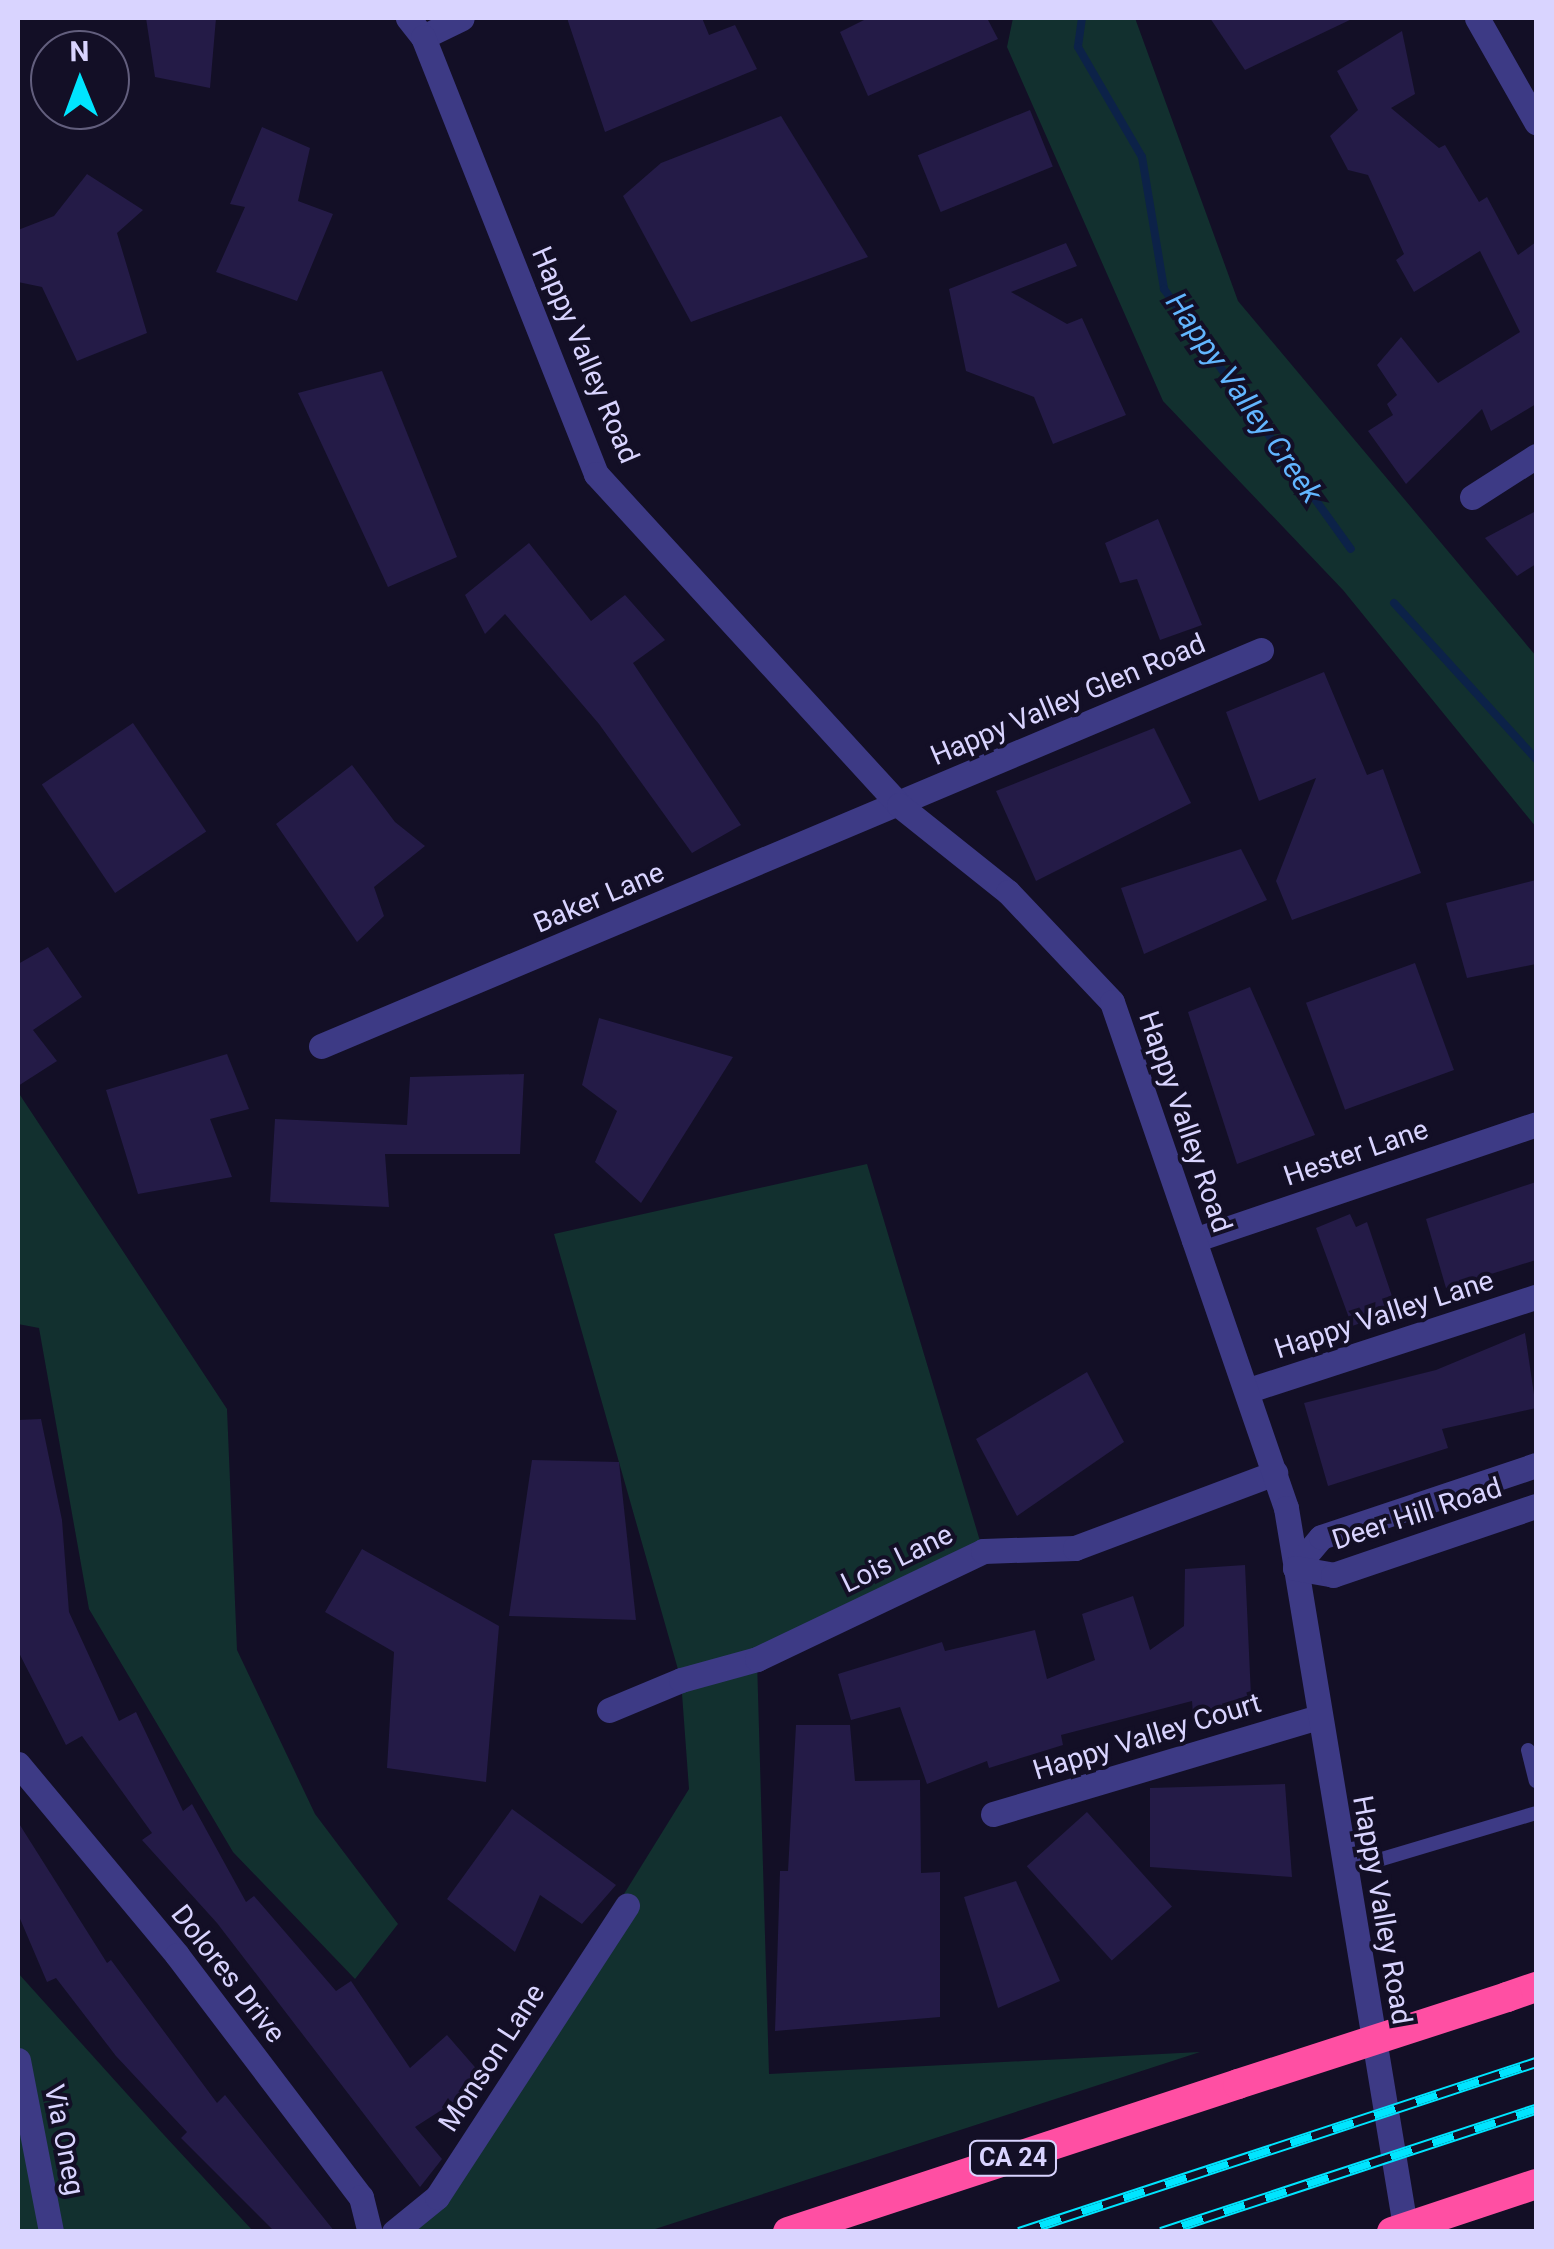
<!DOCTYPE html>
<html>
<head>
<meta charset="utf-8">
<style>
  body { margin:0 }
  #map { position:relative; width:1554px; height:2249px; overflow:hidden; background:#130f26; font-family:Roboto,sans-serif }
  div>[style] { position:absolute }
  .green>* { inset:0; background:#12302f }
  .stream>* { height:8px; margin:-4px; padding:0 4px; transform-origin:4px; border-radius:4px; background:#0c2248 }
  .building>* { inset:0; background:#241b47; transform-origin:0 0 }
  .service>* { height:14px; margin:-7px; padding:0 7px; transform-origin:7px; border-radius:7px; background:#3d3a85 }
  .minor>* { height:25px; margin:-12.5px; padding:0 12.5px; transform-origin:12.5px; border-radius:12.5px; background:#3d3a85 }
  .tertiary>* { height:25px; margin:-12.5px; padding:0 12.5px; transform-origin:12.5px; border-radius:12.5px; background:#3d3a85 }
  .motorway>* { height:30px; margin:-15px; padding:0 15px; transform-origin:15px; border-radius:15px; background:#ff4fa3 }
  .rail>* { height:11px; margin-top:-5.5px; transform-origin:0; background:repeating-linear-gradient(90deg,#130f26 0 22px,#00e5ff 0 44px); box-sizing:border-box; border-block:2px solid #00e5ff }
  .motorway-bridge>* { height:30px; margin:-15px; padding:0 15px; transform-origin:15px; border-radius:15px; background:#ff4fa3 }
  span { translate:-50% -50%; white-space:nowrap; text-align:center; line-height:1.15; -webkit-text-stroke:8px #130f26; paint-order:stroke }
  .shield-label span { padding:2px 8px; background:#130f26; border:2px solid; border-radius:8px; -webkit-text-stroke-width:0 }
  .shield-label { font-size:25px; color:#d9d4ff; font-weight:700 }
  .street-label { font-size:28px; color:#d9d4ff }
  .water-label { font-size:30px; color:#62b6ff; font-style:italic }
  .frame { position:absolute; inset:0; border:20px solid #d9d4ff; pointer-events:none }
  .north { position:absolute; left:30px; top:30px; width:100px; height:100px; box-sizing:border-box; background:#130f26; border:2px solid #625e7d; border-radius:50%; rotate:359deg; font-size:28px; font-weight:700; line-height:40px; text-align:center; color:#d9d4ff }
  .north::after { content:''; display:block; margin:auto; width:35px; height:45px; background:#00e5ff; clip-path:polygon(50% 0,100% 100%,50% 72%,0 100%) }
</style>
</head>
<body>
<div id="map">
  <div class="green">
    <i style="clip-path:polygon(1013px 18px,1135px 18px,1238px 301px,1536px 656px,1536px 827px,1343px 590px,1163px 401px,1007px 47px)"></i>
    <i style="clip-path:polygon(18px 1092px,227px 1409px,237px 1650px,315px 1814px,398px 1924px,355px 1979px,233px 1852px,89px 1609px,39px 1328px,18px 1324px)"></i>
    <i style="clip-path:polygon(867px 1164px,983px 1551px,757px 1660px,769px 2074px,1200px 2052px,649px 2231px,383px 2232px,437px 2196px,689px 1789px,681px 1680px,554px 1234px)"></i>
    <i style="clip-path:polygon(18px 1973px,164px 2135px,253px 2231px,18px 2231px)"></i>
  </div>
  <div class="stream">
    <i style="left:1082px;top:18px;width:29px;rotate:98deg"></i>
    <i style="left:1078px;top:47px;width:127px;rotate:59.8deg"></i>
    <i style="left:1142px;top:157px;width:134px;rotate:80.5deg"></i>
    <i style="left:1164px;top:289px;width:320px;rotate:54.3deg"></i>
    <i style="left:1394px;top:603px;width:211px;rotate:47.7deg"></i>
  </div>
  <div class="building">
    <i style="clip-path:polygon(146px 18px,216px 18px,210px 88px,155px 77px)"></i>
    <i style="clip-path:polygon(567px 18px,702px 18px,709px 35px,735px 25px,757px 69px,605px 132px)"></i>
    <i style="clip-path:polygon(868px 18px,987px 18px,998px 39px,868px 96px,840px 32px)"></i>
    <i style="clip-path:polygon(1210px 18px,1354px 18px,1245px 70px)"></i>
    <i style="clip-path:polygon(1402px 31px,1415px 94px,1391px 108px,1439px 148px,1445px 145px,1479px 202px,1487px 197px,1518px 255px,1536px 242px,1536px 404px,1491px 431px,1482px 409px,1406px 484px,1368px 431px,1393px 415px,1387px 404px,1397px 395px,1377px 365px,1401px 337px,1438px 383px,1520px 332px,1480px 251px,1414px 292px,1396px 260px,1404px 254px,1368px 175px,1348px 170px,1330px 136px,1358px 110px,1337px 71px)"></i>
    <i style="left:1030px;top:110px;width:61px;height:121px;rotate:68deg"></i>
    <i style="clip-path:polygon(781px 116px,868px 257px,691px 322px,623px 196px,661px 163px)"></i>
    <i style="clip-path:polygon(262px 127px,310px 148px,298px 201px,333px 214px,297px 301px,216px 272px,245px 207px,230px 204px)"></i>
    <i style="clip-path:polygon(87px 174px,143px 210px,117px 233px,147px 333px,77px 361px,42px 287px,18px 282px,18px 230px,54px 216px)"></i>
    <i style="clip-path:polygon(1066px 243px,1077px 266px,1011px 292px,1067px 324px,1082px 318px,1126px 415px,1053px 444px,1034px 397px,966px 371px,949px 289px)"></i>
    <i style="clip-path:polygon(382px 371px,457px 557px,388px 587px,298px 393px)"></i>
    <i style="clip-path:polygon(1536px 511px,1536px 564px,1517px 576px,1485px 538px)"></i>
    <i style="clip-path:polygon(1158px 519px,1202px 625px,1160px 640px,1137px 579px,1120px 583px,1105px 543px)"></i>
    <i style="clip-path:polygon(529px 543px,591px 621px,625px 595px,665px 640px,633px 663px,741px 825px,692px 853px,599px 724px,505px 614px,485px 634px,465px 595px)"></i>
    <i style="clip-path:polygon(1324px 672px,1367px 775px,1383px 769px,1421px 873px,1292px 920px,1276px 881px,1316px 778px,1259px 801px,1226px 712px)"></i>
    <i style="left:133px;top:723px;width:131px;height:110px;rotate:56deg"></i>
    <i style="clip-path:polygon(1154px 728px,1191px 803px,1036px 881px,996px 791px)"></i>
    <i style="clip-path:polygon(352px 765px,395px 822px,425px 846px,374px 887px,384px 916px,357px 942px,276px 824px)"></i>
    <i style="clip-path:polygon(1241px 849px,1267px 900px,1144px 954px,1121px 888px)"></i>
    <i style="clip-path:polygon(1536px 880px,1536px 964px,1467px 978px,1446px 903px)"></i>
    <i style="clip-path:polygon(48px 947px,82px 997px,33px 1030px,57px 1061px,18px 1086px,18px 964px)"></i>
    <i style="left:1415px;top:963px;width:114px;height:116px;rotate:70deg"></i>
    <i style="clip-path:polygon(1250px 987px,1315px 1135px,1237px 1164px,1188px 1012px)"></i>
    <i style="clip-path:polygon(599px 1018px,733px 1057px,641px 1203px,595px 1162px,617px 1111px,582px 1085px)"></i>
    <i style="clip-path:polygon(227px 1054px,249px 1109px,210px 1119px,232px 1177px,138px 1194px,106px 1090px)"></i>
    <i style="clip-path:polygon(524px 1074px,520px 1154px,385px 1154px,389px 1207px,270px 1202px,275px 1119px,407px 1125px,410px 1077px)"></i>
    <i style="clip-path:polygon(1536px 1182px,1536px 1260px,1446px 1288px,1426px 1219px)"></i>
    <i style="clip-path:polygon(1350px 1214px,1356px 1227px,1367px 1222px,1397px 1311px,1352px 1326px,1316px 1228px)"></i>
    <i style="clip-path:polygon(1525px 1333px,1536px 1408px,1442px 1429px,1448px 1448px,1328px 1486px,1304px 1403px,1436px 1370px)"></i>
    <i style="clip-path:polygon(1087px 1372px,1124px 1442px,1017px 1516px,976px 1439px)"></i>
    <i style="clip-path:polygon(41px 1419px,62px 1520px,69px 1612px,119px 1721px,136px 1712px,183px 1811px,192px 1804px,246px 1902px,254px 1896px,336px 1991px,351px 1981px,410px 2068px,447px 2035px,487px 2081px,415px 2127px,442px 2159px,420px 2187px,217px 1923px,142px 1840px,152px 1833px,82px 1736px,66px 1745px,18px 1651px,18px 1420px)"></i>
    <i style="clip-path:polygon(532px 1460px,619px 1462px,636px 1620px,509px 1616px)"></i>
    <i style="clip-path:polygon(362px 1549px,499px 1626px,486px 1782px,387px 1768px,394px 1652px,325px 1612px)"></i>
    <i style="clip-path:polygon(1245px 1565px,1252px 1718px,1193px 1714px,1192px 1701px,1061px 1735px,1063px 1745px,989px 1768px,987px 1761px,927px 1784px,900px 1707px,851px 1720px,838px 1674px,942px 1642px,945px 1651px,1035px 1630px,1047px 1679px,1095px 1660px,1082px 1614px,1133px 1596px,1150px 1650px,1184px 1626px,1185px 1569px)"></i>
    <i style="clip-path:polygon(796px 1725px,850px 1725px,855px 1781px,920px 1780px,921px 1873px,940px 1872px,940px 2017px,775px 2031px,780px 1871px,788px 1871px)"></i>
    <i style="clip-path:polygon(1285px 1784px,1292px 1877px,1150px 1867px,1150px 1788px)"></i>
    <i style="clip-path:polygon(512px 1809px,616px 1885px,582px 1924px,540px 1895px,515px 1952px,447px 1899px)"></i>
    <i style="left:1087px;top:1812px;width:127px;height:81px;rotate:48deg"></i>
    <i style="clip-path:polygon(18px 1822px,107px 1963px,111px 1960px,217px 2103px,225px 2095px,335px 2232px,275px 2232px,181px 2138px,187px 2132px,116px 2056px,56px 1978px,47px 1982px,18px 1914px)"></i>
    <i style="clip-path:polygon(1016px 1881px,1060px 1981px,998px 2008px,964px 1897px)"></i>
  </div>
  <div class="service">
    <i style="left:1528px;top:1750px;width:32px;rotate:76deg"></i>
    <i style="left:1345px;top:1870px;width:199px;rotate:-16.6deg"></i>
  </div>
  <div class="minor">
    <i style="left:1477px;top:18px;width:120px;rotate:60.4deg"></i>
    <i style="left:423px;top:37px;width:43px;rotate:-26deg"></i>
    <i style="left:1472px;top:497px;width:76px;rotate:-32.6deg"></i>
    <i style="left:321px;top:1046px;width:1020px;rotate:-22.84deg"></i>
    <i style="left:1194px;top:1240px;width:361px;rotate:-18.7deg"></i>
    <i style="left:1249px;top:1390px;width:302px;rotate:-18deg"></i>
    <i style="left:609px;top:1710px;width:78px;rotate:-22.6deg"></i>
    <i style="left:681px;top:1680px;width:79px;rotate:-15.4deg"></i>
    <i style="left:757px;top:1659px;width:250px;rotate:-25.5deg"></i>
    <i style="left:983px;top:1551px;width:92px;rotate:-1.9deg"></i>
    <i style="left:1075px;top:1548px;width:214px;rotate:-20.6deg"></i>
    <i style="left:18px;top:1764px;width:249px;rotate:50.2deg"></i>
    <i style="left:177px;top:1955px;width:304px;rotate:52.8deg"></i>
    <i style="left:361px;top:2197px;width:36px;rotate:76deg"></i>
    <i style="left:993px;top:1814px;width:340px;rotate:-16.6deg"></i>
    <i style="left:18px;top:2060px;width:175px;rotate:79.1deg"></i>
    <i style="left:394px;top:2232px;width:55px;rotate:-39.1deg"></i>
    <i style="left:437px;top:2197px;width:348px;rotate:-56.9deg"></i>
  </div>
  <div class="tertiary">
    <i style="left:408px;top:18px;width:24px;rotate:52deg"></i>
    <i style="left:423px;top:37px;width:470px;rotate:68.4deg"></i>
    <i style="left:596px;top:474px;width:449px;rotate:47.5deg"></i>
    <i style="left:899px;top:805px;width:139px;rotate:38.6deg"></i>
    <i style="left:1008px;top:892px;width:151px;rotate:46.6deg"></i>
    <i style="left:1112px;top:1002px;width:535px;rotate:71.02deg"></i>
    <i style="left:1286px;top:1508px;width:734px;rotate:80.59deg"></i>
    <i style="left:1295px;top:1568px;width:40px;rotate:-50deg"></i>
    <i style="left:1321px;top:1537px;width:227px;rotate:-18.5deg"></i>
    <i style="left:1295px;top:1568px;width:39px;rotate:10deg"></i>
    <i style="left:1333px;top:1575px;width:214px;rotate:-18.8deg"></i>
  </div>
  <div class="motorway">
    <i style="left:1507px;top:1997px;width:31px;rotate:-19deg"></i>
    <i style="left:788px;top:2232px;width:474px;rotate:-18.2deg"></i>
  </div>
  <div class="rail">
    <i style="left:1019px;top:2232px;width:544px;rotate:-18.2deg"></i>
    <i style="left:1161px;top:2232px;width:395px;rotate:-18.2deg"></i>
  </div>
  <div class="motorway-bridge">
    <i style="left:1238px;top:2084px;width:283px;rotate:-17.9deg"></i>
    <i style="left:1392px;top:2232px;width:152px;rotate:-18.4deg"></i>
  </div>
  <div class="shield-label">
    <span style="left:1013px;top:2158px">CA 24</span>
  </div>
  <div class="street-label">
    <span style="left:585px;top:355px;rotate:67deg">Happy Valley Road</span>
    <span style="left:1068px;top:700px;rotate:-23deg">Happy Valley Glen Road</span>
    <span style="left:599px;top:898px;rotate:-23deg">Baker Lane</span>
    <span style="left:1185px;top:1122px;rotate:71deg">Happy Valley Road</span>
    <span style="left:1356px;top:1153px;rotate:-19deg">Hester Lane</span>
    <span style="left:1384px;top:1315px;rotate:-18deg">Happy Valley Lane</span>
    <span style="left:1417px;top:1514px;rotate:-18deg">Deer Hill Road</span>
    <span style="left:897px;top:1559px;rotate:-26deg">Lois Lane</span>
    <span style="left:1147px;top:1737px;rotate:-17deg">Happy Valley Court</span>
    <span style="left:1382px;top:1910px;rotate:80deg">Happy Valley Road</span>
    <span style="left:228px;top:1974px;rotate:52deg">Dolores Drive</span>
    <span style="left:492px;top:2058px;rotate:-57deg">Monson Lane</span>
    <span style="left:64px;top:2140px;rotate:79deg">Via Oneg</span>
  </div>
  <div class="water-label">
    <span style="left:1244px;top:398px;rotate:55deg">Happy Valley Creek</span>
  </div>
  <div class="frame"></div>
  <div class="north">N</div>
</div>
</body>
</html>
